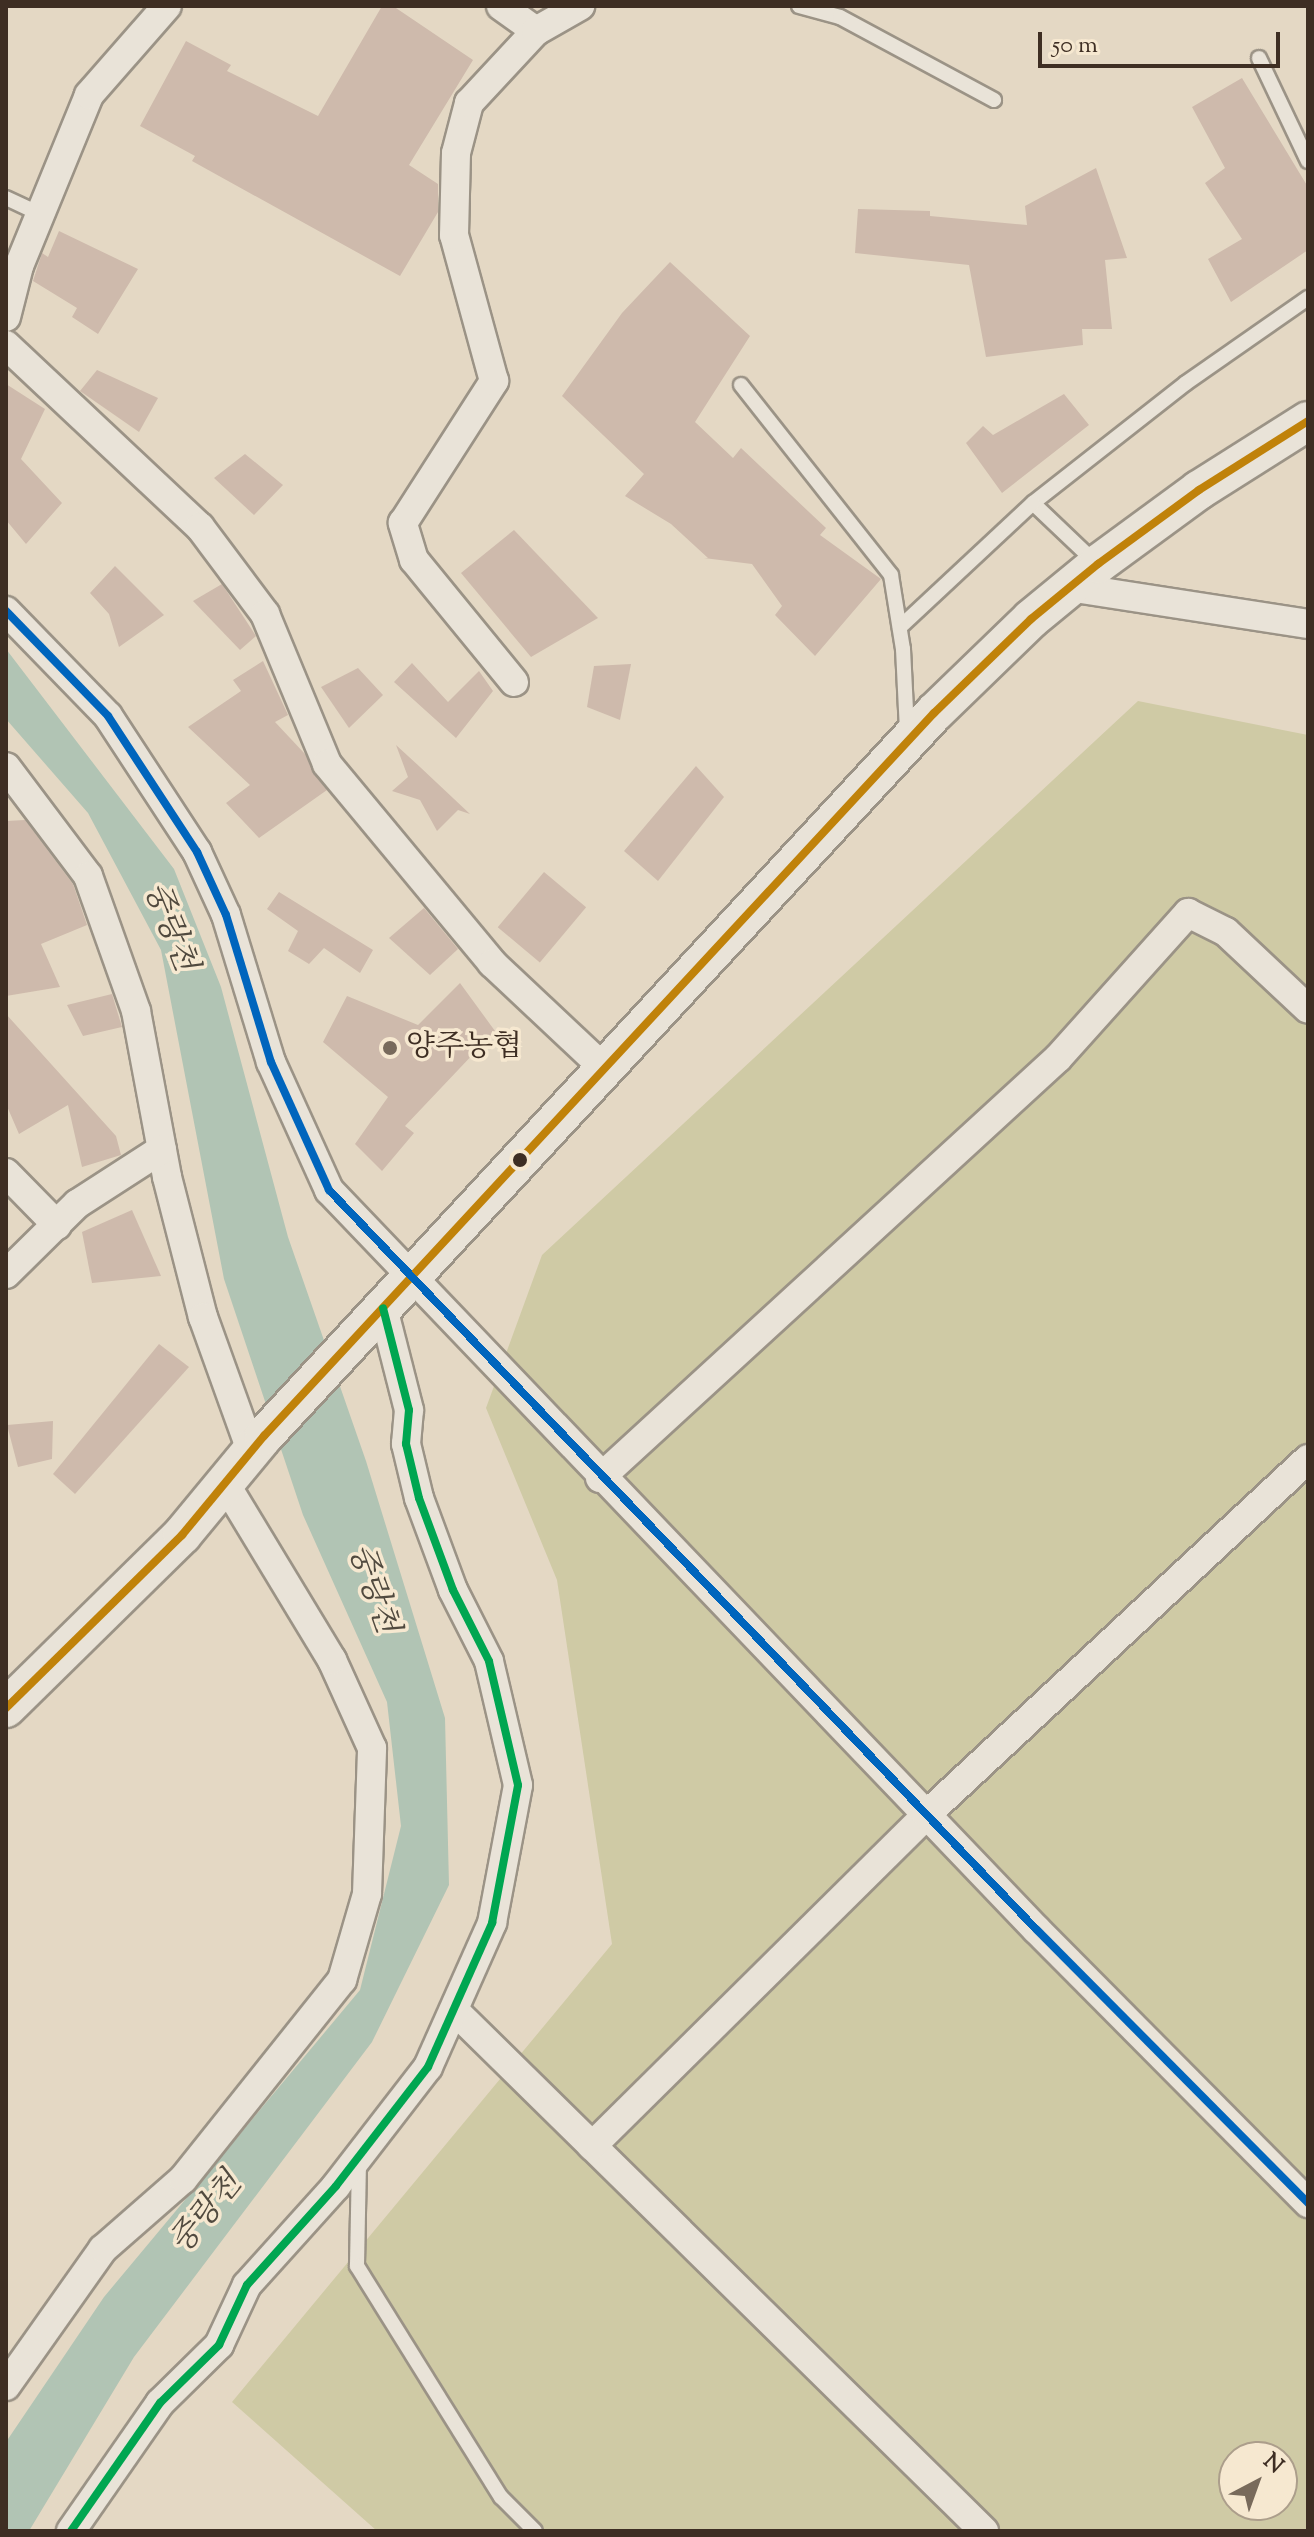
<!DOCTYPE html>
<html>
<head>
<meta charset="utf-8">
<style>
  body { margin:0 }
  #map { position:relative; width:1314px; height:2537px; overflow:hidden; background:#e4d8c4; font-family:"Sorts Mill Goudy","Noto Serif KR",serif }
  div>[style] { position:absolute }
  .green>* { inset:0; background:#cfcaa5 }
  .water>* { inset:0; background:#b1c4b4 }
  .building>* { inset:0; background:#cebaac; transform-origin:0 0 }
  .roads { filter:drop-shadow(2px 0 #9b9386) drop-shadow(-2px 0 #9b9386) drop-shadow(0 2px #9b9386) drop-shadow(0 -2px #9b9386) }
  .service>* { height:14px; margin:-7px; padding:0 7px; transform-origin:7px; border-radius:7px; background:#e9e3d8 }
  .minor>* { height:28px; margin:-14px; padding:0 14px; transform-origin:14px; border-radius:14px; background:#e9e3d8 }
  .secondary>* { height:38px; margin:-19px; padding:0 19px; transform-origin:19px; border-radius:19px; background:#e9e3d8 }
  .bus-1>* { height:8px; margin:-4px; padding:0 4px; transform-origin:4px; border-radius:4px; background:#c0820a }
  .bus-2>* { height:8px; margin:-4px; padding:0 4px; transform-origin:4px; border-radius:4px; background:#0065bd }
  .bus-3>* { height:8px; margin:-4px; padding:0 4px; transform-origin:4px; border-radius:4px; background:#00a651 }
  .dots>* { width:22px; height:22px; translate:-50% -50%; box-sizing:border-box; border:4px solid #f6e8d0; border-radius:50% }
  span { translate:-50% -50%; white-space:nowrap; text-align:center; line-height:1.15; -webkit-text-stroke:7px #f6e8d0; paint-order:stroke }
  .poi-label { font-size:30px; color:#3e2e23 }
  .left { translate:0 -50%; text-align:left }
  .water-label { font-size:32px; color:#514a3f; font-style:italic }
  .frame { position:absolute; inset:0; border:8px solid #3e2e23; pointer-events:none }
  .north { position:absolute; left:1218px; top:2441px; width:80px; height:80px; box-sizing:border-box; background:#f6e8d0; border:2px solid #ac9e8b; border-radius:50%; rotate:41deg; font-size:22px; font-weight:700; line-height:32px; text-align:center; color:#3e2e23 }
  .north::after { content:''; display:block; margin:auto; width:28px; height:36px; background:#786a5b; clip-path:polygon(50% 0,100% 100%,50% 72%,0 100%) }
  .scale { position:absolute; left:1038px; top:32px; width:242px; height:36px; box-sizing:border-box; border:4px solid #3e2e23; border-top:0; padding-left:10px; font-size:24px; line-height:28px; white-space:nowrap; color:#3e2e23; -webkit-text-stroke:6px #f6e8d0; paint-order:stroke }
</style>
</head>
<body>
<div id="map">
  <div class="green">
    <i style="clip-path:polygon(evenodd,1138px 701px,1308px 735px,1308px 2531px,377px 2531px,232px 2402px,612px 1944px,557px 1580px,486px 1408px,542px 1255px,1138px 701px,1234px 2457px,1282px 2457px,1282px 2505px,1234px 2505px,1234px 2457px)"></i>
  </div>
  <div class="water">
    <i style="clip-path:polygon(6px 649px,174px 869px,221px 987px,288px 1237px,366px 1461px,445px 1718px,449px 1885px,372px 2042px,134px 2357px,29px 2531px,6px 2531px,6px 2442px,104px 2297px,360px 1990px,401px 1826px,387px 1702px,303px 1515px,224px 1279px,161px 950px,88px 813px,6px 719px)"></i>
  </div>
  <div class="building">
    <i style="clip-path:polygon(382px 6px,393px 6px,473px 60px,409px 165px,438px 184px,438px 212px,400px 276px,192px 161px,195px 156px,140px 126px,186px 41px,231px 65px,227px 71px,318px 116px)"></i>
    <i style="clip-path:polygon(1242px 78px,1308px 187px,1308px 250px,1231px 302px,1208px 259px,1242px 239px,1205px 183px,1225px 168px,1192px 107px)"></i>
    <i style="clip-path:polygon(1096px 168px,1127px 258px,1105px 260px,1112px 329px,1082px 329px,1083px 345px,986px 357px,969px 265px,855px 253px,858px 209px,930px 211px,930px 216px,1027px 225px,1025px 206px)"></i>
    <i style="clip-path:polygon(59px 231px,138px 269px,98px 334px,72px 317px,77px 308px,33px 281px,42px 253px,48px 257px)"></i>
    <i style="clip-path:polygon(670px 262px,750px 336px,695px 422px,733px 458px,741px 448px,826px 528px,820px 535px,881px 579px,815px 656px,775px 615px,782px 606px,752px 564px,704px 558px,708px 558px,671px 524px,625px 496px,644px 474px,562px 396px,622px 313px)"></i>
    <i style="clip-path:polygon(97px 370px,158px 398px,139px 432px,80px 391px)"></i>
    <i style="clip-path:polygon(6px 384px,45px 409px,21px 459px,62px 503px,26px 544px,6px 520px)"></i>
    <i style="clip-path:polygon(1064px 394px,1089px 425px,1002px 493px,966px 443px,983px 426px,993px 435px)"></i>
    <i style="clip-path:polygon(245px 454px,283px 485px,254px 515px,214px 478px)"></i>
    <i style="clip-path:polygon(514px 530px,598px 618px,531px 657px,461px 573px)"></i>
    <i style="clip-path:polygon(115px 566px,164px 615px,119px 647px,109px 614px,90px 593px)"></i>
    <i style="clip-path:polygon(222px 584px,256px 636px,240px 650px,193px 601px)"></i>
    <i style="clip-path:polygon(263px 661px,288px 715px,275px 722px,305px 754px,327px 790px,259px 838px,226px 803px,250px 785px,188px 727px,241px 691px,233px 680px)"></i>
    <i style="clip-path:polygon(412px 663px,448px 702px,479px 671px,493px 691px,456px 738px,394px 682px)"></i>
    <i style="clip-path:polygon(631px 664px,620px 720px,587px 707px,594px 666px)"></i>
    <i style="clip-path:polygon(358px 668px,383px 695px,349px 728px,321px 687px)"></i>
    <i style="clip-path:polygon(396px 745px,420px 767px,470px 814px,458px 810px,437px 831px,420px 800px,392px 791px,408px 777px)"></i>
    <i style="clip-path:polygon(696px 766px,724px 797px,658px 881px,624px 851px)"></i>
    <i style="clip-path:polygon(25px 820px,73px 884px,87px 925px,41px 944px,60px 987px,6px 996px,6px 821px)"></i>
    <i style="left:544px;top:872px;width:55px;height:72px;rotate:40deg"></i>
    <i style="clip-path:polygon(279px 892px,373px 950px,360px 973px,324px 948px,309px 964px,288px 951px,298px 931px,267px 909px)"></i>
    <i style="clip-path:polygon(424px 908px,458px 949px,430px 975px,389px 938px)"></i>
    <i style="clip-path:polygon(460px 983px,495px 1031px,405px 1126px,414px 1133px,382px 1171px,355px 1144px,388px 1097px,323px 1042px,347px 996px,418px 1025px)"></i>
    <i style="clip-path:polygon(112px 994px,122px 1027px,83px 1036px,67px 1005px)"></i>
    <i style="clip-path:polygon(6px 1014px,116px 1136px,121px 1155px,82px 1167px,68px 1105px,19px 1134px,6px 1104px)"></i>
    <i style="clip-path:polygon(132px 1210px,161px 1276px,92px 1283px,82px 1232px)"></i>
    <i style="clip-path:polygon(159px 1344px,189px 1367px,75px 1494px,53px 1474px)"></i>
    <i style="clip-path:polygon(53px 1421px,52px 1459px,18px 1467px,7px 1425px)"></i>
  </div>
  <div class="roads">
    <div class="service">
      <i style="left:799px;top:6px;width:42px;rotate:15deg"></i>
      <i style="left:840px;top:17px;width:175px;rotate:28.3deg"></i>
      <i style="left:1259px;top:58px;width:114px;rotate:64.6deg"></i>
      <i style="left:6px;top:198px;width:38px;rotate:25deg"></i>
      <i style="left:741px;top:385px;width:242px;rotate:51.7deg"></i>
      <i style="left:891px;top:575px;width:75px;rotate:80.8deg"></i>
      <i style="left:903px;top:649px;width:82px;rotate:87.2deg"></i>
      <i style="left:1097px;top:564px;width:88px;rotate:-136.4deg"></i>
      <i style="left:1033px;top:503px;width:194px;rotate:-38.1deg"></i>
      <i style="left:1186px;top:383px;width:149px;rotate:-34.9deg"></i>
      <i style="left:900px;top:627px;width:182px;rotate:-43deg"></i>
      <i style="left:359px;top:2161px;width:105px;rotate:91.1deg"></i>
      <i style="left:357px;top:2266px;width:272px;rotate:58.1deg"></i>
      <i style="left:501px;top:2497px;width:48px;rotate:45deg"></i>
    </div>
    <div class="minor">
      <i style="left:501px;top:6px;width:43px;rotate:35.5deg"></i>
      <i style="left:6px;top:317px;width:53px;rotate:-75.7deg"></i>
      <i style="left:19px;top:266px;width:185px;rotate:-67.7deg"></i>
      <i style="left:89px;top:95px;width:118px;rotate:-48.8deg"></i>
      <i style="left:6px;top:345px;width:266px;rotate:43.2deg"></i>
      <i style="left:200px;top:527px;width:109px;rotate:53.2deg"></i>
      <i style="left:265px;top:614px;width:162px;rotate:67.5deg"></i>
      <i style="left:327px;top:764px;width:259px;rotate:50.3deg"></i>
      <i style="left:492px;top:963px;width:156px;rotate:43.2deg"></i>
      <i style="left:1069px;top:587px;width:242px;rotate:8.8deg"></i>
      <i style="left:6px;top:611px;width:146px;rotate:45.8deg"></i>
      <i style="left:108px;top:716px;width:163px;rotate:56.8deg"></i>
      <i style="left:197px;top:852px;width:69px;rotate:65.3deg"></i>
      <i style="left:226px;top:915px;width:154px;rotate:73deg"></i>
      <i style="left:271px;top:1062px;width:141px;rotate:65.6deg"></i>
      <i style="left:329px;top:1190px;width:1024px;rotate:46.27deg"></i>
      <i style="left:1037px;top:1930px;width:385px;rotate:45.2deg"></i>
      <i style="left:514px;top:682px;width:158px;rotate:-129.3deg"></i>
      <i style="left:414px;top:560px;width:39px;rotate:-107deg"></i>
      <i style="left:403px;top:523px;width:169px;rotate:-57.3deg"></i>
      <i style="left:494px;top:381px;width:151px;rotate:-105.3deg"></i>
      <i style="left:454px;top:235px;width:82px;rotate:-88.6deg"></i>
      <i style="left:456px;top:153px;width:52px;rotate:-75.4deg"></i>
      <i style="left:469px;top:103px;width:98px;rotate:-47.1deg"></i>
      <i style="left:536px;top:31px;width:51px;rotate:-29.6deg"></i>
      <i style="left:6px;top:767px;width:136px;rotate:53deg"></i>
      <i style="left:88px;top:876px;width:143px;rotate:70.4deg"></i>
      <i style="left:136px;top:1011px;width:169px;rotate:79.4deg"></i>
      <i style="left:167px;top:1177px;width:145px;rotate:75.6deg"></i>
      <i style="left:203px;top:1317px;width:141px;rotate:70.2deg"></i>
      <i style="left:6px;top:1173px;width:73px;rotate:45.6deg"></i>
      <i style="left:6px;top:1274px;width:100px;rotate:-44.6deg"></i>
      <i style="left:77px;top:1204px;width:101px;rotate:-32.9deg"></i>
      <i style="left:600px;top:1478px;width:621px;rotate:-42.52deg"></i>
      <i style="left:1058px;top:1058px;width:195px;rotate:-48.1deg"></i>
      <i style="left:1188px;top:913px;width:42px;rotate:26.6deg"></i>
      <i style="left:1226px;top:932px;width:112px;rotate:43.2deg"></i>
      <i style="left:455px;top:2011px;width:742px;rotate:44.51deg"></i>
      <i style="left:592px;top:2146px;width:470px;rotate:-44.7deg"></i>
      <i style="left:926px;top:1815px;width:522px;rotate:-42.98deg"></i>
      <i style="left:6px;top:2386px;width:168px;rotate:-54.7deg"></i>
      <i style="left:103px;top:2249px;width:106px;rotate:-41.2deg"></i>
      <i style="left:183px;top:2179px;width:255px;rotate:-51.4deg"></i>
      <i style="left:342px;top:1980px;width:90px;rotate:-73.8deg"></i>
      <i style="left:367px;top:1894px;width:146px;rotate:-88deg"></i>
      <i style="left:372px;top:1748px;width:97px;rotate:-114.4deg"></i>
      <i style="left:332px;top:1660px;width:207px;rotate:-121.2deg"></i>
      <i style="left:71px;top:2531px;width:156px;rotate:-55.2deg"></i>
      <i style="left:160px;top:2403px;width:83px;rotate:-44.5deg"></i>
      <i style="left:219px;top:2345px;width:66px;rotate:-65deg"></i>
      <i style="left:247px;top:2285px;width:133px;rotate:-48deg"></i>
      <i style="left:336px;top:2186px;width:150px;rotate:-52.3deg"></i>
      <i style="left:428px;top:2067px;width:158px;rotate:-66deg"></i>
      <i style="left:492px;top:1923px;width:140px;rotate:-79.3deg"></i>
      <i style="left:518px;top:1785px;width:127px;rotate:-103.2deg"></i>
      <i style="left:489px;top:1661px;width:80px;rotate:-116.9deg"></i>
      <i style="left:453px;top:1590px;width:98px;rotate:-110.3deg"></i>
      <i style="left:419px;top:1498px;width:56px;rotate:-103.5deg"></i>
      <i style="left:406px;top:1444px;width:34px;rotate:-85deg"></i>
      <i style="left:409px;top:1410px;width:105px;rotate:-104.3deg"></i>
    </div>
    <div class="secondary">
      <i style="left:6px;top:1708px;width:247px;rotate:-44.5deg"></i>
      <i style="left:182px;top:1535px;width:129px;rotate:-50.4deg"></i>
      <i style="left:264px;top:1436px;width:986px;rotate:-47.18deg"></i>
      <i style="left:934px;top:713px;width:135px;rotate:-44.1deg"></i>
      <i style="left:1031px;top:619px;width:87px;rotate:-39.4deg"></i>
      <i style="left:1098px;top:564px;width:125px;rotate:-36.2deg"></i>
      <i style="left:1199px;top:490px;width:129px;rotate:-32.3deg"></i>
    </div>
  </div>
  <div class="bus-1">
    <i style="left:6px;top:1708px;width:247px;rotate:-44.5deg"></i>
    <i style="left:182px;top:1535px;width:129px;rotate:-50.4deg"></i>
    <i style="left:264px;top:1436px;width:986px;rotate:-47.18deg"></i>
    <i style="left:934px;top:713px;width:135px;rotate:-44.1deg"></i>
    <i style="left:1031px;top:619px;width:87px;rotate:-39.4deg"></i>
    <i style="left:1098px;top:564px;width:125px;rotate:-36.2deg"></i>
    <i style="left:1199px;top:490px;width:129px;rotate:-32.3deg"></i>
  </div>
  <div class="bus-2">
    <i style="left:6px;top:611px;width:146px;rotate:45.8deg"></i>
    <i style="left:108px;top:716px;width:163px;rotate:56.8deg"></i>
    <i style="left:197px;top:852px;width:69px;rotate:65.3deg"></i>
    <i style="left:226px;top:915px;width:154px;rotate:73deg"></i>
    <i style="left:271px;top:1062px;width:141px;rotate:65.6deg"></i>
    <i style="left:329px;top:1190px;width:1024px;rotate:46.27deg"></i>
    <i style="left:1037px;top:1930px;width:385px;rotate:45.2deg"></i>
  </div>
  <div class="bus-3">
    <i style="left:71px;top:2531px;width:156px;rotate:-55.2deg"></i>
    <i style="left:160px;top:2403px;width:83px;rotate:-44.5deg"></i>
    <i style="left:219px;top:2345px;width:66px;rotate:-65deg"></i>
    <i style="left:247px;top:2285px;width:133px;rotate:-48deg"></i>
    <i style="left:336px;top:2186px;width:150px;rotate:-52.3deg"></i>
    <i style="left:428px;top:2067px;width:158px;rotate:-66deg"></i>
    <i style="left:492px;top:1923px;width:140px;rotate:-79.3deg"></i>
    <i style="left:518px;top:1785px;width:127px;rotate:-103.2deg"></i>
    <i style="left:489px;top:1661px;width:80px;rotate:-116.9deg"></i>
    <i style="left:453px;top:1590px;width:98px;rotate:-110.3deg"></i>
    <i style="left:419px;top:1498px;width:56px;rotate:-103.5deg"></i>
    <i style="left:406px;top:1444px;width:34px;rotate:-85deg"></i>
    <i style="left:409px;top:1410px;width:105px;rotate:-104.3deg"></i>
  </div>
  <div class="dots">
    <i style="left:390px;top:1048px;background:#786a5b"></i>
    <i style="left:520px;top:1160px;background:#3e2e23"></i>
  </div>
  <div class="poi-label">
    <span class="left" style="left:406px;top:1048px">양주농협</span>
  </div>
  <div class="water-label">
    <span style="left:169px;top:927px;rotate:69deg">중랑천</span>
    <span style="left:372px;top:1589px;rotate:71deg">중랑천</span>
    <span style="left:207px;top:2214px;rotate:-51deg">중랑천</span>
  </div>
  <div class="frame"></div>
  <div class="north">N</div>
  <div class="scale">50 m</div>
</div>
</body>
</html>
